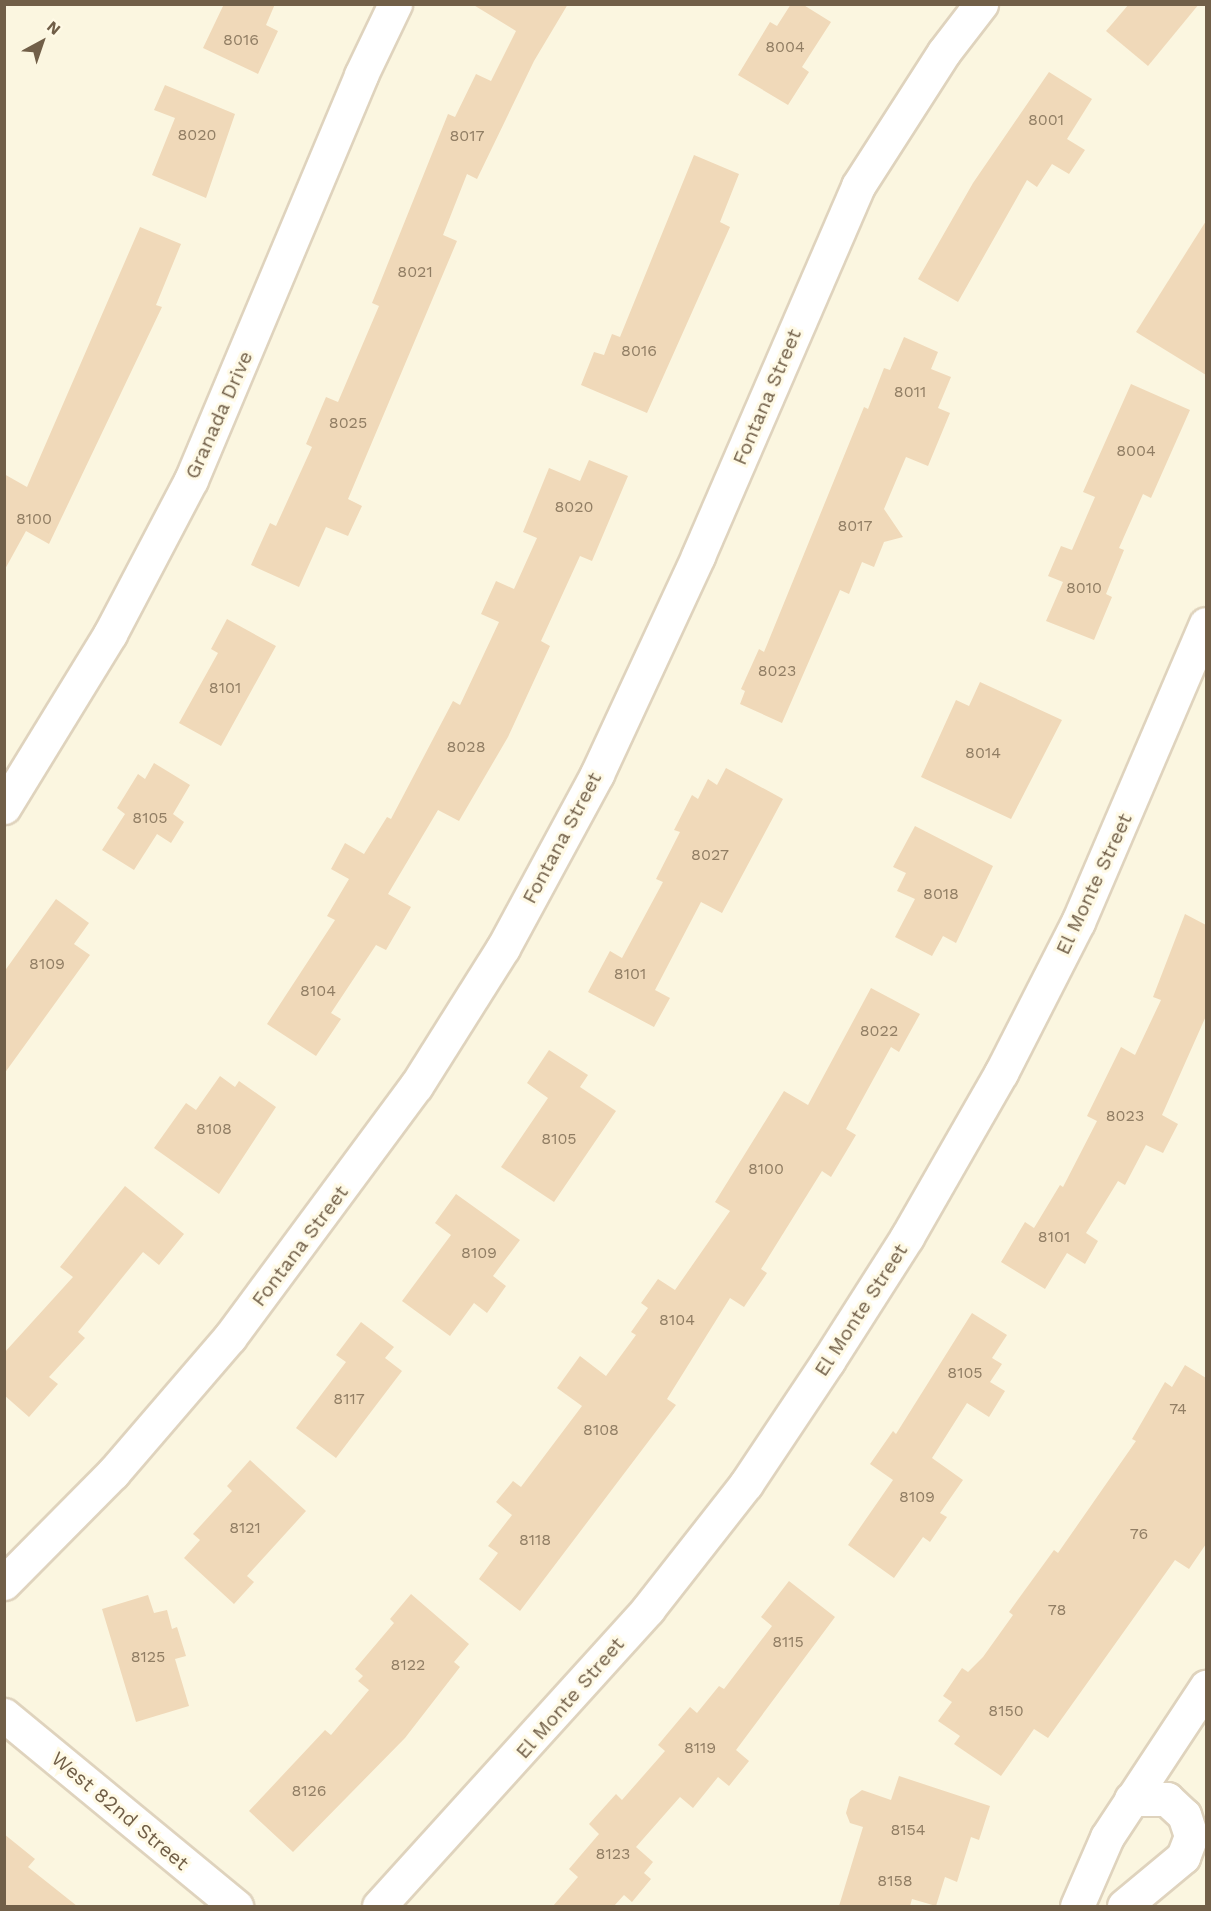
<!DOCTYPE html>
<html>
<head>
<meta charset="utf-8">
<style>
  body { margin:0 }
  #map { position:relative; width:1211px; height:1911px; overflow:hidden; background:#fbf6e0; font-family:"Work Sans",sans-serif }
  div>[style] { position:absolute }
  .building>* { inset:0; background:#f0d9b9 }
  .roads { filter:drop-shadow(2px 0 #dfd3bd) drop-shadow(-2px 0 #dfd3bd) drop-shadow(0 2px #dfd3bd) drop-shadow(0 -2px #dfd3bd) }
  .street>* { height:33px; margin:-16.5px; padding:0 16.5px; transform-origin:16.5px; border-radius:16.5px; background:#fff }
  span { translate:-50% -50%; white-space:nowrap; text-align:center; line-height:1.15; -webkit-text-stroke:6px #fffae6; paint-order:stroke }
  .number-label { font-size:16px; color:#917e64 }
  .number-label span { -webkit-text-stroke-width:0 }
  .street-label { font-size:20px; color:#715f48 }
  .frame { position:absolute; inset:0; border:6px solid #715f48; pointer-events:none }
  .north { position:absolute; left:12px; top:12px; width:60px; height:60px; -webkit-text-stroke:4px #fffae6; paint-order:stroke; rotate:40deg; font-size:16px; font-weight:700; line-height:24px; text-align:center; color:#715f48 }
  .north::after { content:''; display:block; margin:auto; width:21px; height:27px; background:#715f48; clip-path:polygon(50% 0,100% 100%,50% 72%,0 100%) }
</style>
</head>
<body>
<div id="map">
  <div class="building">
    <i style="clip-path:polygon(224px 4px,275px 4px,266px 25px,278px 31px,258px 74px,203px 48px)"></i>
    <i style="clip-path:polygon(472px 4px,568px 4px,534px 61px,477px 179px,467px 174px,443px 235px,457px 241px,348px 499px,362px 506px,348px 536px,326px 527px,299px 587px,251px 565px,270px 523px,276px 526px,312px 447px,306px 444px,326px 397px,338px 402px,379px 306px,372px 303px,448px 114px,455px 117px,476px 74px,491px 81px,516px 31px)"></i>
    <i style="clip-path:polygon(791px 4px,802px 4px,831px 22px,802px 67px,809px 72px,788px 105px,738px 75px,770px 22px,777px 26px)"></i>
    <i style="clip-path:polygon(1129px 4px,1199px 4px,1148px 66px,1106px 31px)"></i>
    <i style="clip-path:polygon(1049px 72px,1092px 99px,1067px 139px,1085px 150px,1069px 174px,1052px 164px,1037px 187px,1027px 180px,958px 302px,918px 279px,973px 183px)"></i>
    <i style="clip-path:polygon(165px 85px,235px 114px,206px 198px,152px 175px,175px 118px,154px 110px)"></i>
    <i style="clip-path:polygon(694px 155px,739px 174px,720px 222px,730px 227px,647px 413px,581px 385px,594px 352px,604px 355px,612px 334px,620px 337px)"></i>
    <i style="clip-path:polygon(1206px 221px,1206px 375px,1136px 332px)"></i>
    <i style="clip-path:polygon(140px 227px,181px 244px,156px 305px,162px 307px,49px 544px,26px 531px,4px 571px,4px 474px,27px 487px)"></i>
    <i style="clip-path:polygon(904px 337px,938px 352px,931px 369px,951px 377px,938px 408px,950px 413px,928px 466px,906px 457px,884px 509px,903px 537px,884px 542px,874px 567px,862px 562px,849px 594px,840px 590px,782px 723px,740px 704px,745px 691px,741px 689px,759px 649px,764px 652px,864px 407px,868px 409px,884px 368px,890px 370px)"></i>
    <i style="clip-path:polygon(1131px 384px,1190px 410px,1151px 498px,1143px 494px,1119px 548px,1124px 550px,1106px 594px,1112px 597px,1094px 640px,1046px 621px,1063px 582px,1048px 576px,1061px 546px,1072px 550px,1095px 497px,1083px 492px)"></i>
    <i style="clip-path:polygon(589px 460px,628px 476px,592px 561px,580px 556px,541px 641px,550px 646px,508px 737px,459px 821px,438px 810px,388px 894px,411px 907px,386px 950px,376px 945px,331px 1013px,341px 1019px,316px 1056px,267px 1024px,335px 920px,327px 916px,349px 879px,331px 869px,345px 843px,364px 854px,387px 817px,391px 819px,453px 701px,460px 705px,499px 622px,481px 614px,496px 581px,514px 589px,537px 538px,523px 532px,549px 468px,580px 481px)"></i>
    <i style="clip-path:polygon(227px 619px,276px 646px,221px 746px,179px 723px,218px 653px,211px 649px)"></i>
    <i style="clip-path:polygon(980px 682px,1062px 720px,1011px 819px,921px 777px,956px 700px,969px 706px)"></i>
    <i style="clip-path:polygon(154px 763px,190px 785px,173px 814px,184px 822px,171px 843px,157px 834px,134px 870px,102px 850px,125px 814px,117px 808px,138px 774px,145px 779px)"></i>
    <i style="clip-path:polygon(726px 768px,783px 799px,722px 913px,701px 902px,655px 990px,670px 998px,654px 1027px,588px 992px,610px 951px,622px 958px,663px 882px,656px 879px,680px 832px,674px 830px,692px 795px,698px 799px,708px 779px,717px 785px)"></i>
    <i style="clip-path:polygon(915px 826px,993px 866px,956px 943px,943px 936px,932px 956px,895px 937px,915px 899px,897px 891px,906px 873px,893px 867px)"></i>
    <i style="clip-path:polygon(56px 899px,89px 923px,74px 944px,90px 955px,4px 1074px,4px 972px)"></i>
    <i style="clip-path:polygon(1185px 914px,1206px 925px,1206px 1016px,1162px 1115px,1178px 1124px,1163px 1153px,1146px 1145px,1125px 1185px,1118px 1181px,1086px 1233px,1098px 1241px,1085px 1264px,1067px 1253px,1045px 1289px,1001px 1262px,1025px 1222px,1034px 1228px,1060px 1185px,1063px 1187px,1097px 1121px,1087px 1116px,1121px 1047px,1135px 1055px,1161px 1000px,1153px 997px)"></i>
    <i style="clip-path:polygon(871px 988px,920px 1014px,899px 1052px,891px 1047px,846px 1129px,856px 1135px,831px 1177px,822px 1171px,761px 1269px,767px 1273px,744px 1307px,730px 1298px,667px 1399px,676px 1405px,520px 1611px,479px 1579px,498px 1553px,488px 1546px,512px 1515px,496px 1502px,513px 1481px,521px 1487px,582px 1406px,557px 1388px,580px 1356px,606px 1376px,636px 1335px,631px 1332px,648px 1308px,641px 1303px,658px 1279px,675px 1290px,730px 1211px,715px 1202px,784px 1091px,808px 1105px)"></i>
    <i style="clip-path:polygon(549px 1050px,588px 1075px,580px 1087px,616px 1111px,554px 1202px,501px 1167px,548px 1098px,527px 1083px)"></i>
    <i style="clip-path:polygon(220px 1076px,235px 1087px,239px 1081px,276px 1107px,219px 1194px,154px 1148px,186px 1103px,196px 1110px)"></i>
    <i style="clip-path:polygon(125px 1186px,184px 1234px,159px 1265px,143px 1252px,78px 1332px,85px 1338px,49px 1377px,58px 1384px,29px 1417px,4px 1395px,4px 1353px,73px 1277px,60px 1267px)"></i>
    <i style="clip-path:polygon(456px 1194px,520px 1240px,493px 1276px,506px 1286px,487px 1313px,474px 1303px,450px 1336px,402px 1301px,451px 1235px,435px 1223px)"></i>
    <i style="clip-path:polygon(972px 1313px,1007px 1335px,992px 1358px,1002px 1364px,990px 1382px,1005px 1391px,989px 1417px,967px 1403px,932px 1458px,963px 1480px,940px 1513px,947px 1517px,930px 1542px,923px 1537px,894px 1578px,848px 1545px,893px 1480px,870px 1464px,893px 1431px,896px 1434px)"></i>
    <i style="clip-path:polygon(361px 1322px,394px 1347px,385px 1358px,402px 1371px,336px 1458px,296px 1428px,346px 1362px,336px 1355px)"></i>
    <i style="clip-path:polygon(1185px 1365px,1206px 1378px,1206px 1544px,1189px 1569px,1175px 1560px,1048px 1738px,1034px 1729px,1001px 1776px,954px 1744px,960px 1736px,938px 1721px,952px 1702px,943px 1696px,962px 1668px,968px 1672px,983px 1657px,1013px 1615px,1009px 1612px,1054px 1550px,1058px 1553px,1136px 1441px,1132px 1439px,1165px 1382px,1172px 1387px)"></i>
    <i style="clip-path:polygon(250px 1460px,306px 1511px,247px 1576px,254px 1582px,234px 1604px,184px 1558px,200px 1540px,193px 1534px,232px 1491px,227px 1486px)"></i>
    <i style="clip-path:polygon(789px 1581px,835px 1617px,736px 1750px,749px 1761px,729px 1786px,718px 1777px,693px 1808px,680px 1797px,636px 1847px,653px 1862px,644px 1873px,651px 1879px,632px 1902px,624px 1895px,614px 1906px,553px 1906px,578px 1877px,569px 1869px,599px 1834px,589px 1824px,616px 1794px,622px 1800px,665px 1751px,658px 1745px,690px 1707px,697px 1713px,719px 1686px,724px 1689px,772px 1626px,761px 1617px)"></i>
    <i style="clip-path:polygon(411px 1594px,469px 1644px,454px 1662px,460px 1667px,405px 1738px,293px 1852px,249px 1811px,325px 1730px,331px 1735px,369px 1690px,358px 1681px,363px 1676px,355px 1669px,394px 1623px,390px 1619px)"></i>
    <i style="clip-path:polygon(148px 1595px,154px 1613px,167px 1610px,172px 1629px,177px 1627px,186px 1656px,175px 1659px,189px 1706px,136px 1722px,102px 1609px)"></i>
    <i style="clip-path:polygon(899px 1776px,990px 1806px,979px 1840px,971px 1837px,957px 1882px,945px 1877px,936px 1906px,912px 1899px,910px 1906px,839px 1906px,863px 1827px,850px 1823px,846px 1813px,850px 1799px,862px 1790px,891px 1800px)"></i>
    <i style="clip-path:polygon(4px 1834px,35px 1859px,28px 1867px,77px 1906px,4px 1906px)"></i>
  </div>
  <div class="roads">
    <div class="street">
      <i style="left:4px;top:807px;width:203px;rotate:-58.5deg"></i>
      <i style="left:110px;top:634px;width:174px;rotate:-62.3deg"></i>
      <i style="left:191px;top:480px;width:439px;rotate:-67.2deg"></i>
      <i style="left:361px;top:75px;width:79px;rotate:-64.4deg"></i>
      <i style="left:4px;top:1583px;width:155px;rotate:-45.3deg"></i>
      <i style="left:113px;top:1473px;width:179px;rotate:-49.3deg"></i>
      <i style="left:230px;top:1337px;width:312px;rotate:-53.5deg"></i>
      <i style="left:416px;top:1086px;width:163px;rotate:-57.8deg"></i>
      <i style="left:503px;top:948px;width:198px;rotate:-61.6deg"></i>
      <i style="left:597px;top:774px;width:240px;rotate:-65.1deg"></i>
      <i style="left:698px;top:556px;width:403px;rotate:-66.6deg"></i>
      <i style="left:858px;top:186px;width:159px;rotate:-57.3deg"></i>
      <i style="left:944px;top:52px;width:61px;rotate:-52.4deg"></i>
      <i style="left:4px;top:1715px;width:301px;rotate:39.5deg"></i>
      <i style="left:379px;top:1906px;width:401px;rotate:-47.8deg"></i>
      <i style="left:648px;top:1609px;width:159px;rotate:-51.9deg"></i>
      <i style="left:746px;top:1484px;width:148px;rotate:-56.3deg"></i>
      <i style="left:828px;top:1361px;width:147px;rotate:-57.5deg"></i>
      <i style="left:907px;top:1237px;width:189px;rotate:-60.2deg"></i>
      <i style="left:1001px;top:1073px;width:169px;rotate:-63deg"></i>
      <i style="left:1078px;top:922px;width:324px;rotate:-66.8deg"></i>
      <i style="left:1077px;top:1906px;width:75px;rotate:-66.5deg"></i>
      <i style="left:1107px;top:1837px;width:180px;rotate:-56.6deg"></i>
      <i style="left:1124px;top:1906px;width:77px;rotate:-39.7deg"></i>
      <i style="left:1183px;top:1857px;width:22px;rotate:-69deg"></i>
      <i style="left:1191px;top:1836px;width:22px;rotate:-108deg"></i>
      <i style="left:1184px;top:1815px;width:23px;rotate:-137deg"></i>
      <i style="left:1167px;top:1799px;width:36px;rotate:180deg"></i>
    </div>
  </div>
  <div class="number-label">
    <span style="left:241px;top:40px">8016</span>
    <span style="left:785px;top:47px">8004</span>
    <span style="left:1046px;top:120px">8001</span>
    <span style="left:197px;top:135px">8020</span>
    <span style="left:467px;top:136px">8017</span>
    <span style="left:415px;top:272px">8021</span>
    <span style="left:639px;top:351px">8016</span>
    <span style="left:910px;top:392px">8011</span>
    <span style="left:348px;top:423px">8025</span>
    <span style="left:1136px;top:451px">8004</span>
    <span style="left:574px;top:507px">8020</span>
    <span style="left:34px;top:519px">8100</span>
    <span style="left:855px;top:526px">8017</span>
    <span style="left:1084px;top:588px">8010</span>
    <span style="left:777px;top:671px">8023</span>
    <span style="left:225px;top:688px">8101</span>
    <span style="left:466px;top:747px">8028</span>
    <span style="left:983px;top:753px">8014</span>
    <span style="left:150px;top:818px">8105</span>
    <span style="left:710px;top:855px">8027</span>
    <span style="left:941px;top:894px">8018</span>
    <span style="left:47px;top:964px">8109</span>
    <span style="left:630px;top:974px">8101</span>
    <span style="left:318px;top:991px">8104</span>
    <span style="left:879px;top:1031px">8022</span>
    <span style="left:1125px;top:1116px">8023</span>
    <span style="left:214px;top:1129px">8108</span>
    <span style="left:559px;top:1139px">8105</span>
    <span style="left:766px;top:1169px">8100</span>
    <span style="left:1054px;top:1237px">8101</span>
    <span style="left:479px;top:1253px">8109</span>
    <span style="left:677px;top:1320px">8104</span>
    <span style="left:965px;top:1373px">8105</span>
    <span style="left:349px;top:1399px">8117</span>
    <span style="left:1178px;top:1409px">74</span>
    <span style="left:601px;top:1430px">8108</span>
    <span style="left:917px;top:1497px">8109</span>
    <span style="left:245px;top:1528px">8121</span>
    <span style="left:1139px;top:1534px">76</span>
    <span style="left:535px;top:1540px">8118</span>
    <span style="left:1057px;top:1610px">78</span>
    <span style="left:788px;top:1642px">8115</span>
    <span style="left:148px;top:1657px">8125</span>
    <span style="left:408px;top:1665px">8122</span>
    <span style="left:1006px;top:1711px">8150</span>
    <span style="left:700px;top:1748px">8119</span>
    <span style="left:309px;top:1791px">8126</span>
    <span style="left:908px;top:1830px">8154</span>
    <span style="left:613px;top:1854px">8123</span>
    <span style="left:895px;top:1881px">8158</span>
  </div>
  <div class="street-label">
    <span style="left:767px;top:397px;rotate:-67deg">Fontana Street</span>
    <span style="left:219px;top:415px;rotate:-66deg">Granada Drive</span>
    <span style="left:562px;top:838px;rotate:-62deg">Fontana Street</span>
    <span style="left:1094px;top:884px;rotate:-65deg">El Monte Street</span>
    <span style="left:300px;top:1246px;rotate:-53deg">Fontana Street</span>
    <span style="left:861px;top:1310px;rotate:-57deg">El Monte Street</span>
    <span style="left:570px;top:1698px;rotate:-49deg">El Monte Street</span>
    <span style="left:120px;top:1811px;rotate:40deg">West 82nd Street</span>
  </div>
  <div class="frame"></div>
  <div class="north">N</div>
</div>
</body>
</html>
